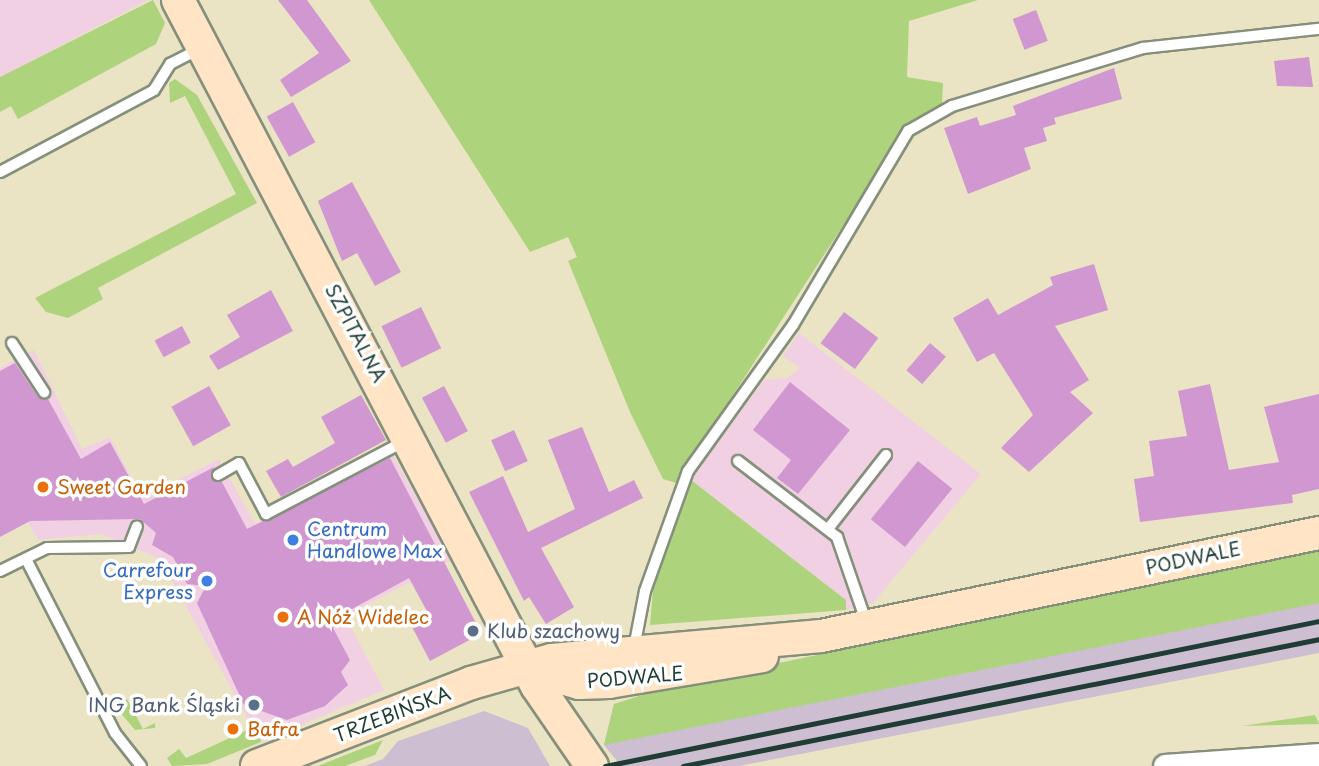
<!DOCTYPE html>
<html>
<head>
<meta charset="utf-8">
<style>
  body { margin:0 }
  #map { position:relative; width:1319px; height:766px; overflow:hidden; background:#ebe4c4; font-family:"Playpen Sans",sans-serif }
  div>[style] { position:absolute }
  .built>* { inset:0; background:#f1d0e3 }
  .industrial>* { inset:0; background:#cebed1 }
  .green>* { inset:0; background:#aed37d }
  .building>* { inset:0; background:#d197d1; transform-origin:0 0 }
  .roads { filter:drop-shadow(2px 0 #85907c) drop-shadow(-2px 0 #85907c) drop-shadow(0 2px #85907c) drop-shadow(0 -2px #85907c) }
  .lane>* { height:10px; margin:-5px; padding:0 5px; transform-origin:5px; border-radius:5px; background:#fff }
  .street>* { height:23px; margin:-11.5px; padding:0 11.5px; transform-origin:11.5px; border-radius:11.5px; background:#fff }
  .secondary>* { height:32px; margin:-16px; padding:0 16px; transform-origin:16px; border-radius:16px; background:#ffe4c6 }
  .rail>* { height:5px; margin:-2.5px; padding:0 2.5px; transform-origin:2.5px; border-radius:2.5px; background:#1f3d34 }
  .dots>* { width:19px; height:19px; translate:-50% -50%; box-sizing:border-box; border:4px solid #fff; border-radius:50% }
  span { translate:-50% -50%; white-space:nowrap; text-align:center; line-height:1.15; -webkit-text-stroke:7px #fff; paint-order:stroke }
  .street-label { font-size:19px; color:#1f3d34 }
  .food-label { font-size:19px; color:#c56008 }
  .left { translate:0 -50%; text-align:left }
  .shop-label { font-size:19px; color:#366cbe }
  .right { translate:-100% -50%; text-align:right }
  .service-label { font-size:19px; color:#4e5e75 }
</style>
</head>
<body>
<div id="map">
  <div class="built">
    <i style="clip-path:polygon(0 0,148px 0,0 77px)"></i>
    <i style="clip-path:polygon(799px 333px,981px 474px,873px 603px,846px 610px,846px 600px,691px 480px,764px 380px,787px 378px,800px 368px,783px 356px)"></i>
    <i style="clip-path:polygon(34px 350px,82px 449px,110px 437px,142px 498px,219px 459px,255px 524px,393px 455px,452px 560px,345px 616px,384px 690px,261px 742px,160px 559px,101px 534px,38px 540px,28px 522px,0 537px,0 368px)"></i>
  </div>
  <div class="industrial">
    <i style="clip-path:polygon(1319px 550px,1319px 653px,739px 766px,621px 766px,604px 745px,614px 704px)"></i>
    <i style="clip-path:polygon(484px 711px,528px 728px,550px 766px,365px 766px,383px 759px,398px 741px)"></i>
  </div>
  <div class="green">
    <i style="clip-path:polygon(153px 0,165px 23px,156px 44px,18px 119px,11px 106px,0 112px,0 77px)"></i>
    <i style="clip-path:polygon(369px 0,978px 0,909px 21px,907px 77px,943px 83px,942px 105px,905px 130px,676px 483px,663px 479px,630px 412px,568px 261px,577px 257px,568px 237px,530px 252px)"></i>
    <i style="clip-path:polygon(175px 79px,197px 95px,257px 203px,98px 288px,103px 299px,68px 318px,46px 312px,35px 298px,236px 194px,185px 96px,170px 103px,169px 83px)"></i>
    <i style="clip-path:polygon(691px 480px,846px 600px,846px 610px,650px 625px,653px 590px)"></i>
    <i style="clip-path:polygon(1319px 550px,1319px 603px,604px 745px,614px 704px,673px 685px)"></i>
    <i style="clip-path:polygon(127px 699px,143px 729px,155px 723px,155px 728px,135px 730px,115px 706px)"></i>
    <i style="clip-path:polygon(1315px 715px,1319px 724px,1242px 726px)"></i>
    <i style="clip-path:polygon(254px 727px,261px 742px,207px 764px,172px 766px,167px 758px,179px 749px,186px 758px)"></i>
    <i style="clip-path:polygon(383px 740px,375px 755px,345px 766px,318px 766px)"></i>
  </div>
  <div class="building">
    <i style="clip-path:polygon(278px 0,307px 0,351px 61px,291px 97px,280px 80px,319px 53px)"></i>
    <i style="left:1036px;top:10px;width:33px;height:25px;rotate:69deg"></i>
    <i style="clip-path:polygon(1309px 57px,1313px 87px,1277px 86px,1274px 61px)"></i>
    <i style="clip-path:polygon(1114px 68px,1122px 99px,1054px 118px,1056px 124px,1043px 128px,1047px 141px,1024px 148px,1031px 169px,968px 194px,944px 128px,977px 117px,980px 126px,1016px 115px,1013px 106px)"></i>
    <i style="left:293px;top:102px;width:46px;height:30px;rotate:61deg"></i>
    <i style="clip-path:polygon(352px 182px,401px 272px,375px 286px,357px 253px,342px 261px,318px 201px)"></i>
    <i style="clip-path:polygon(1094px 264px,1108px 310px,1055px 326px,1089px 380px,1070px 392px,1093px 413px,1029px 472px,1001px 448px,1033px 415px,994px 353px,977px 362px,953px 318px,988px 298px,998px 315px,1053px 285px,1050px 277px)"></i>
    <i style="clip-path:polygon(271px 290px,293px 331px,218px 370px,209px 356px,240px 337px,227px 315px)"></i>
    <i style="left:421px;top:307px;width:46px;height:44px;rotate:64deg"></i>
    <i style="left:844px;top:312px;width:43px;height:39px;rotate:37deg"></i>
    <i style="left:182px;top:326px;width:19px;height:31px;rotate:62deg"></i>
    <i style="left:930px;top:343px;width:21px;height:36px;rotate:41deg"></i>
    <i style="clip-path:polygon(15px 363px,38px 397px,48px 399px,81px 459px,110px 442px,144px 504px,214px 467px,211px 478px,222px 482px,247px 529px,390px 458px,478px 627px,477px 636px,430px 661px,411px 625px,429px 615px,409px 578px,341px 615px,344px 622px,333px 628px,350px 660px,341px 672px,348px 685px,325px 706px,287px 720px,244px 705px,197px 603px,206px 586px,187px 584px,173px 557px,152px 545px,156px 533px,140px 519px,30px 521px,0 537px,0 371px)"></i>
    <i style="clip-path:polygon(790px 382px,850px 430px,798px 494px,777px 478px,791px 460px,753px 430px)"></i>
    <i style="clip-path:polygon(1210px 384px,1229px 470px,1279px 462px,1264px 407px,1319px 394px,1319px 489px,1292px 495px,1293px 503px,1140px 522px,1134px 479px,1154px 476px,1149px 441px,1187px 436px,1178px 391px)"></i>
    <i style="left:209px;top:386px;width:45px;height:43px;rotate:61deg"></i>
    <i style="left:444px;top:386px;width:51px;height:25px;rotate:62deg"></i>
    <i style="clip-path:polygon(361px 395px,386px 440px,281px 497px,266px 471px,288px 459px,293px 467px,335px 443px,321px 417px)"></i>
    <i style="clip-path:polygon(582px 427px,609px 492px,634px 480px,643px 498px,541px 548px,574px 607px,546px 624px,529px 597px,524px 601px,469px 492px,503px 476px,528px 532px,575px 509px,548px 440px)"></i>
    <i style="left:514px;top:430px;width:34px;height:25px;rotate:66deg"></i>
    <i style="left:918px;top:461px;width:44px;height:75px;rotate:39deg"></i>
  </div>
  <div class="roads">
    <div class="lane">
      <i style="left:0;top:172px;width:174px;rotate:-28deg"></i>
      <i style="left:154px;top:90px;width:31px;rotate:-58deg"></i>
      <i style="left:170px;top:64px;width:35px;rotate:-27deg"></i>
      <i style="left:12px;top:343px;width:59px;rotate:56.9deg"></i>
      <i style="left:738px;top:461px;width:125px;rotate:37.5deg"></i>
      <i style="left:837px;top:537px;width:92px;rotate:71deg"></i>
      <i style="left:218px;top:475px;width:24px;rotate:-30deg"></i>
      <i style="left:239px;top:463px;width:58px;rotate:62.1deg"></i>
      <i style="left:266px;top:514px;width:157px;rotate:-27.7deg"></i>
      <i style="left:828px;top:529px;width:94px;rotate:-51.9deg"></i>
      <i style="left:26px;top:559px;width:195px;rotate:62.9deg"></i>
      <i style="left:115px;top:733px;width:42px;rotate:51.8deg"></i>
      <i style="left:0;top:571px;width:52px;rotate:-26.1deg"></i>
      <i style="left:47px;top:548px;width:82px;rotate:-0.7deg"></i>
      <i style="left:129px;top:547px;width:22px;rotate:-69deg"></i>
      <i style="left:634px;top:648px;width:58px;rotate:-79.1deg"></i>
      <i style="left:645px;top:591px;width:127px;rotate:-70.3deg"></i>
      <i style="left:688px;top:471px;width:180px;rotate:-54.3deg"></i>
      <i style="left:793px;top:325px;width:226px;rotate:-59.3deg"></i>
      <i style="left:908px;top:131px;width:51px;rotate:-29.6deg"></i>
      <i style="left:952px;top:106px;width:200px;rotate:-16.9deg"></i>
      <i style="left:1143px;top:48px;width:177px;rotate:-6.2deg"></i>
    </div>
    <div class="street">
      <i style="left:1165px;top:766px;width:154px;rotate:-4.1deg"></i>
    </div>
    <div class="secondary">
      <i style="left:178px;top:0;width:774px;rotate:62.38deg"></i>
      <i style="left:537px;top:686px;width:97px;rotate:55.5deg"></i>
      <i style="left:530px;top:669px;width:51px;rotate:15.9deg"></i>
      <i style="left:579px;top:683px;width:30px;rotate:-2deg"></i>
      <i style="left:609px;top:682px;width:155px;rotate:-9.6deg"></i>
      <i style="left:257px;top:766px;width:230px;rotate:-21.2deg"></i>
      <i style="left:471px;top:683px;width:84px;rotate:-15.9deg"></i>
      <i style="left:552px;top:660px;width:270px;rotate:-5.1deg"></i>
      <i style="left:821px;top:636px;width:509px;rotate:-11.69deg"></i>
    </div>
  </div>
  <div class="rail">
    <i style="left:605px;top:766px;width:729px;rotate:-11.48deg"></i>
    <i style="left:683px;top:766px;width:649px;rotate:-11.29deg"></i>
  </div>
  <div class="dots">
    <i style="left:43px;top:487px;background:#e8710a"></i>
    <i style="left:293px;top:540px;background:#3f7fe0"></i>
    <i style="left:207px;top:581px;background:#3f7fe0"></i>
    <i style="left:283px;top:617px;background:#e8710a"></i>
    <i style="left:473px;top:631px;background:#5c6f8a"></i>
    <i style="left:254px;top:705px;background:#5c6f8a"></i>
    <i style="left:233px;top:729px;background:#e8710a"></i>
  </div>
  <div class="street-label">
    <span style="left:356px;top:333px;rotate:62deg">SZPITALNA</span>
    <span style="left:1193px;top:558px;rotate:-12deg">PODWALE</span>
    <span style="left:635px;top:677px;rotate:-5deg">PODWALE</span>
    <span style="left:392px;top:714px;rotate:-21deg">TRZEBIŃSKA</span>
  </div>
  <div class="food-label">
    <span class="left" style="left:57px;top:487px">Sweet Garden</span>
    <span class="left" style="left:297px;top:617px">A Nóż Widelec</span>
    <span class="left" style="left:247px;top:729px">Bafra</span>
  </div>
  <div class="shop-label">
    <span class="left" style="left:307px;top:540px">Centrum<br>Handlowe Max</span>
    <span class="right" style="left:193px;top:581px">Carrefour<br>Express</span>
  </div>
  <div class="service-label">
    <span class="left" style="left:487px;top:631px">Klub szachowy</span>
    <span class="right" style="left:240px;top:705px">ING Bank Śląski</span>
  </div>
</div>
</body>
</html>
